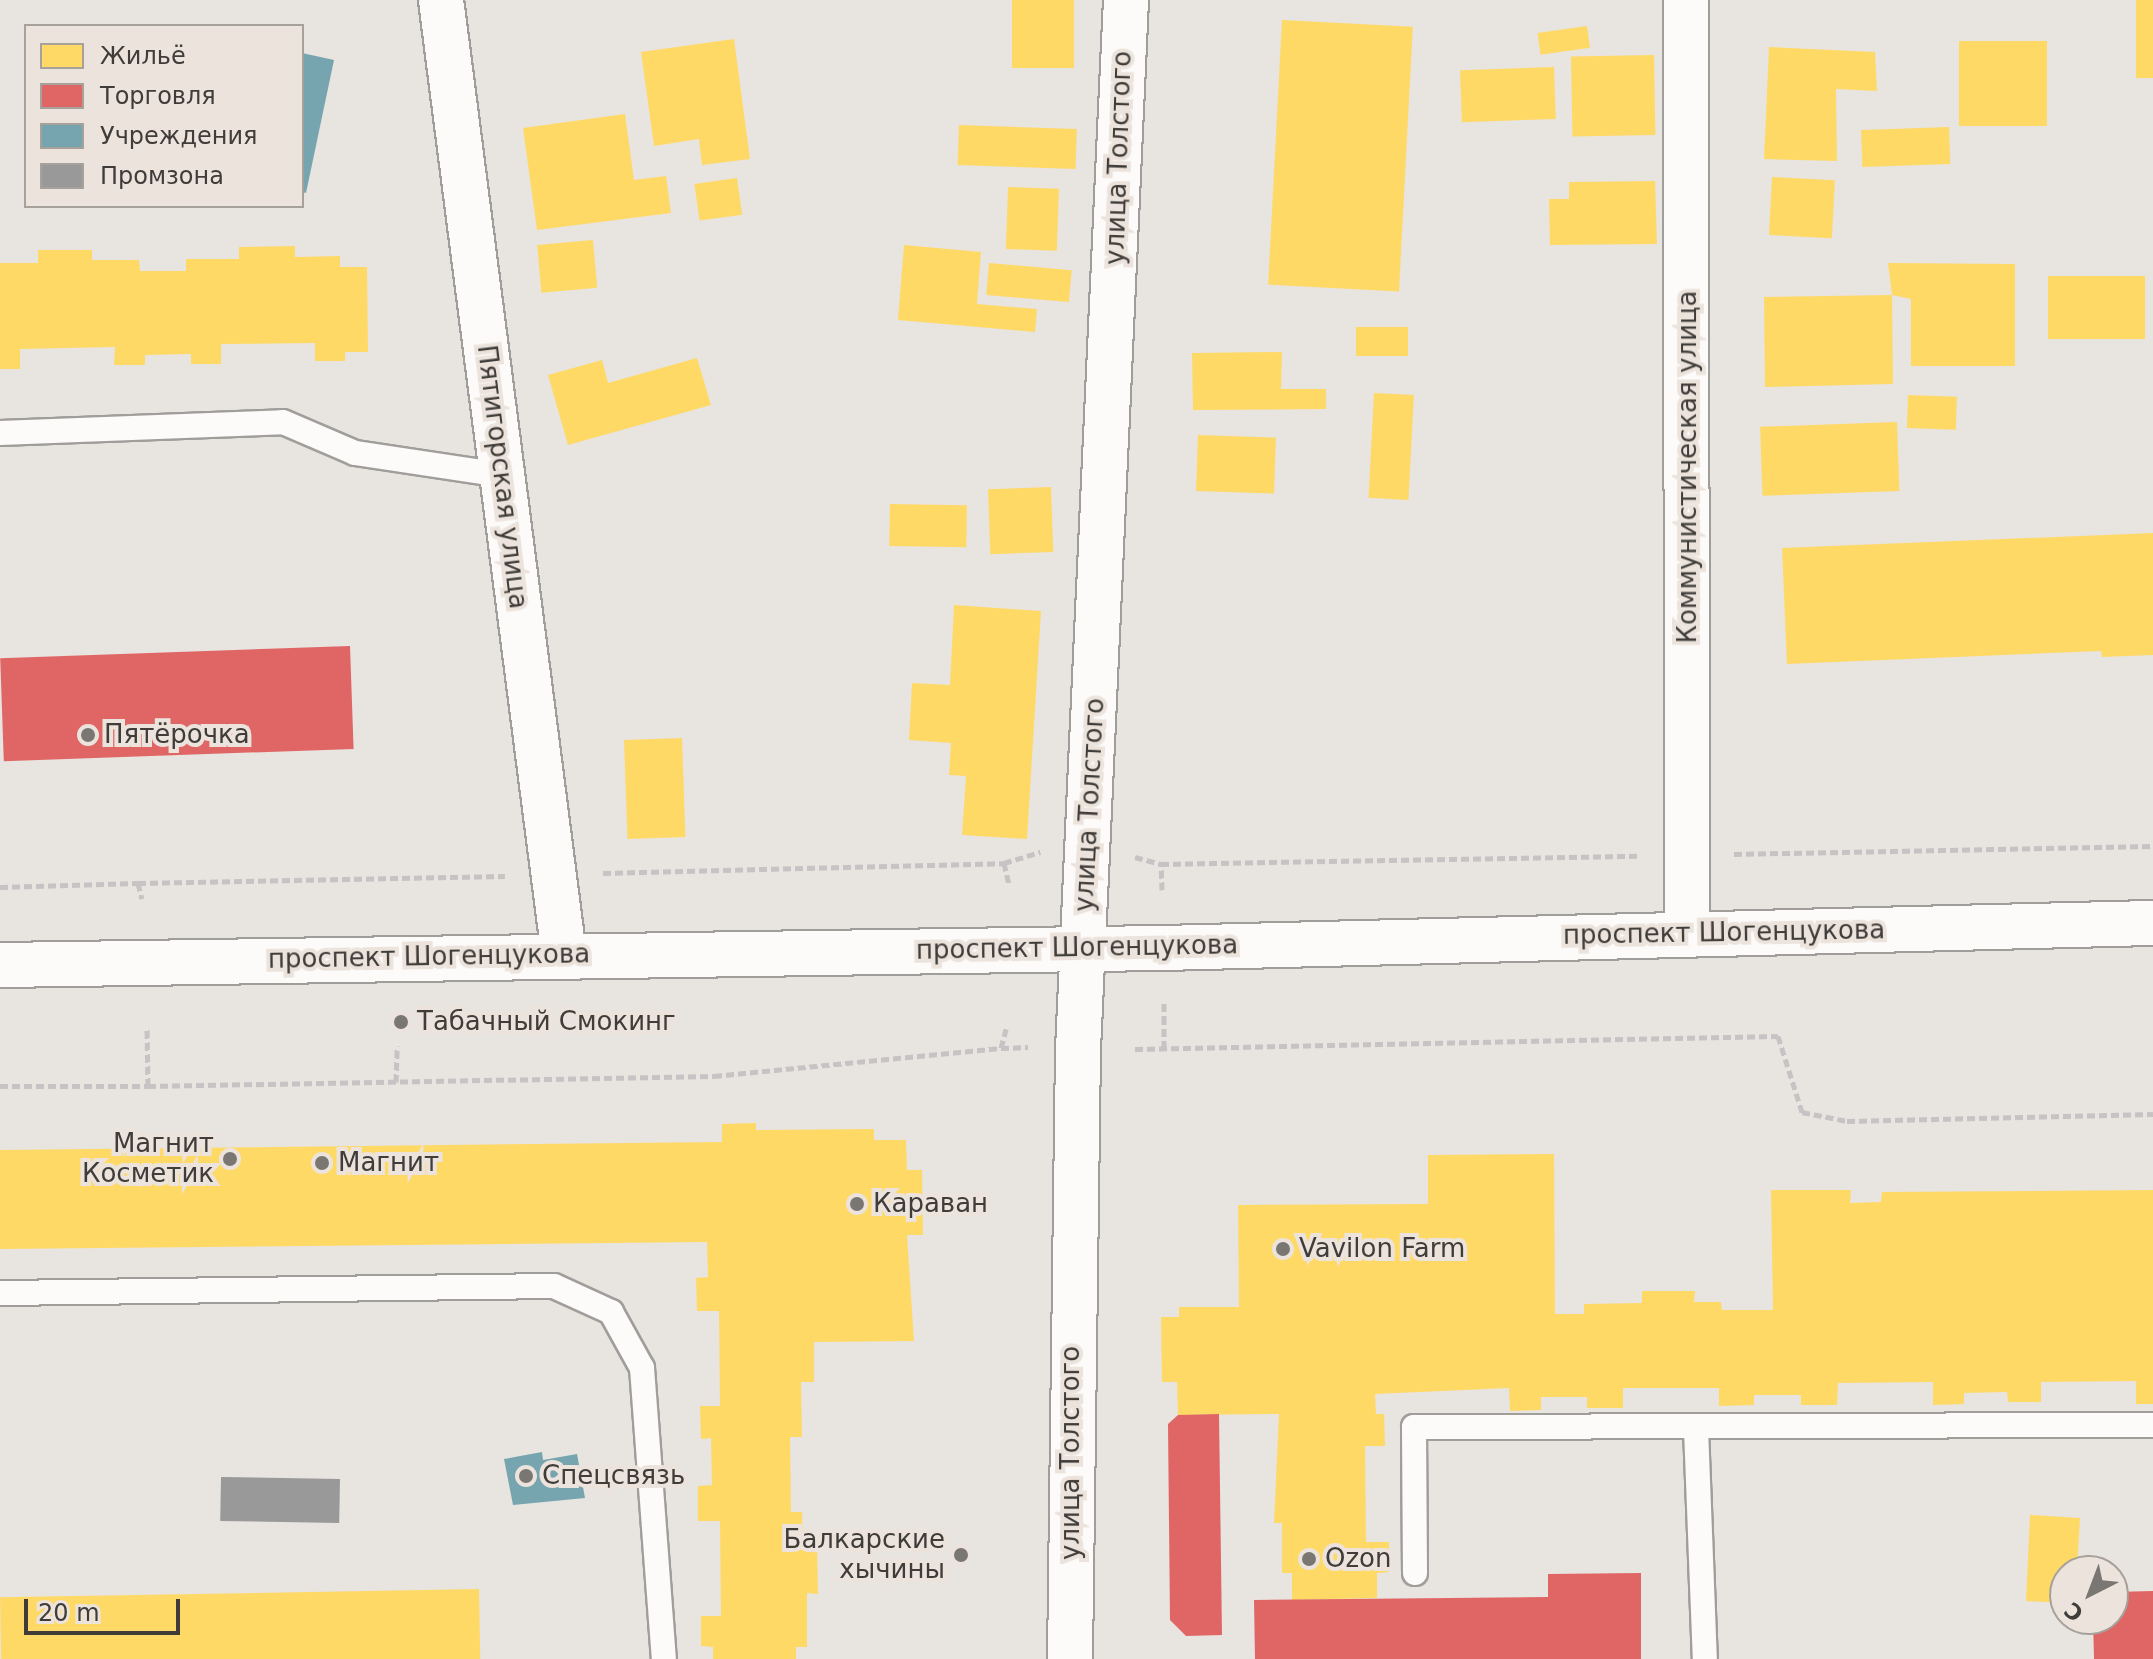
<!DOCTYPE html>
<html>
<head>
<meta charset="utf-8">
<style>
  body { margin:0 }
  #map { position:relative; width:2153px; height:1659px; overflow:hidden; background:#e8e4e0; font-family:"DejaVu Sans",sans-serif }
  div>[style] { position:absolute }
  .homes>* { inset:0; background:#ffd966; transform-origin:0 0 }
  .shops>* { inset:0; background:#e06666; transform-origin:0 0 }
  .public>* { inset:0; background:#76a5af }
  .industry>* { inset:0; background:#999; transform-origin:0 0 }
  .path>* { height:5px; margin-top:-2.5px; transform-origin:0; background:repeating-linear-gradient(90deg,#c5c3c3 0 8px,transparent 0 12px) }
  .roads { filter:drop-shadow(2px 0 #a09e9b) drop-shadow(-2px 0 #a09e9b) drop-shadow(0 2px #a09e9b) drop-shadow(0 -2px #a09e9b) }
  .service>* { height:24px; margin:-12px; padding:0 12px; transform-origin:12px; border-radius:12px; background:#fcfbfa }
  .minor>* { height:44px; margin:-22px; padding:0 22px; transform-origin:22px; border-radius:22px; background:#fcfbfa }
  .tertiary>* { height:44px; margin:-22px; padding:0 22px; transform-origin:22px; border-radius:22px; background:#fcfbfa }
  .secondary>* { height:44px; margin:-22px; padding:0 22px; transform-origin:22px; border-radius:22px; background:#fcfbfa }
  .dots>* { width:22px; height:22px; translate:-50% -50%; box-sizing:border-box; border:4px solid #ece4dc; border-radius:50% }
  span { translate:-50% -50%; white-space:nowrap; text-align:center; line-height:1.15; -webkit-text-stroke:8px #ece4dc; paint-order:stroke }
  .street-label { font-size:26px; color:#3f3c39 }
  .poi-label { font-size:26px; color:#3f3c39 }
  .left { translate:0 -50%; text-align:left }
  .right { translate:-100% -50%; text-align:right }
  .legend { position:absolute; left:24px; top:24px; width:280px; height:184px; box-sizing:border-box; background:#ece4dc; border:2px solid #a7a19b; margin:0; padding:10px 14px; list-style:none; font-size:24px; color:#3f3c39 }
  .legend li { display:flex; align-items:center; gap:16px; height:40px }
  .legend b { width:40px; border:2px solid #a7a19b }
  .north { position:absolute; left:2049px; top:1555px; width:80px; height:80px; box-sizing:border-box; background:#ece4dc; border:2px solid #a7a19b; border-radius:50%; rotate:222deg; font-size:22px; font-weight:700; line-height:32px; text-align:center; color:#3f3c39 }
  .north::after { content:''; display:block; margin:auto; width:28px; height:36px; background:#7a7773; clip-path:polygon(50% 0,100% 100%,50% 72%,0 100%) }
  .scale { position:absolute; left:24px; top:1599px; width:156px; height:36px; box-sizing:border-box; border:4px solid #3f3c39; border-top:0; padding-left:10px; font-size:24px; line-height:28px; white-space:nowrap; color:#3f3c39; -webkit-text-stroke:6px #ece4dc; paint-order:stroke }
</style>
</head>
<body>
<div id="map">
  <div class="homes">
    <i style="left:1012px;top:0;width:62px;height:68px"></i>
    <i style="left:2136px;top:0;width:17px;height:78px"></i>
    <i style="left:1282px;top:20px;width:131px;height:265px;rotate:3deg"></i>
    <i style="left:1587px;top:26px;width:22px;height:50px;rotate:82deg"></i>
    <i style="clip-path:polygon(734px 39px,750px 159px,702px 165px,699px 139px,654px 146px,641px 52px)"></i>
    <i style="left:1959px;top:41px;width:88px;height:85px"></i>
    <i style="clip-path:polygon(1769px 47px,1875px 52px,1877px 91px,1836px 89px,1837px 161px,1764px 159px)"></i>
    <i style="left:1654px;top:55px;width:80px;height:83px;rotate:89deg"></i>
    <i style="left:1554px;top:67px;width:52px;height:94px;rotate:88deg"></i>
    <i style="clip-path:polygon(625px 114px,634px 180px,666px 176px,671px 213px,537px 230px,523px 128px)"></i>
    <i style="left:959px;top:125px;width:118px;height:40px;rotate:2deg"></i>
    <i style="left:1949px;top:127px;width:37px;height:88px;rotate:88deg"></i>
    <i style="left:1772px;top:177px;width:63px;height:58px;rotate:3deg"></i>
    <i style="left:737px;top:178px;width:37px;height:43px;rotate:82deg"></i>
    <i style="clip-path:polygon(1655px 181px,1657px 244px,1550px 245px,1549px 199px,1569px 199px,1569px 182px)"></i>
    <i style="left:1008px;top:187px;width:51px;height:62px;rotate:2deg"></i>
    <i style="left:593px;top:240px;width:48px;height:56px;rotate:85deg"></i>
    <i style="clip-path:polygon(904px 245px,981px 252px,977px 304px,1037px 309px,1035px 332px,898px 320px)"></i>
    <i style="clip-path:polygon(295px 246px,295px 257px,340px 256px,340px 267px,367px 267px,368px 352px,345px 352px,345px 361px,315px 361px,315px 343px,221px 344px,221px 364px,191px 364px,191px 354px,145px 355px,145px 365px,114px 365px,115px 347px,20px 349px,20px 369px,0 369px,0 263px,38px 263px,38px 250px,92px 250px,92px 260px,139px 260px,140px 271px,186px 271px,186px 259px,239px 259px,239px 247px)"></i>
    <i style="left:989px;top:263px;width:83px;height:32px;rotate:5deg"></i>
    <i style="clip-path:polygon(1888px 263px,2015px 264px,2015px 366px,1911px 366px,1911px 299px,1892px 295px,1893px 384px,1765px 387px,1764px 297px,1892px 295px)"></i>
    <i style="left:2048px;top:276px;width:97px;height:63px"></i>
    <i style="left:1408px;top:327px;width:29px;height:52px;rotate:90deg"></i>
    <i style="clip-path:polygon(1282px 352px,1281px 389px,1326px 389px,1326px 409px,1193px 410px,1192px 353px)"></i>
    <i style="clip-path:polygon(697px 358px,711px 405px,568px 445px,548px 375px,602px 360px,608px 383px)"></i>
    <i style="left:1374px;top:393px;width:40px;height:105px;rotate:3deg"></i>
    <i style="left:1908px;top:395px;width:49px;height:33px;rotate:2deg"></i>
    <i style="left:1897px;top:422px;width:69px;height:137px;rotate:88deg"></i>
    <i style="left:1198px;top:435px;width:78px;height:56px;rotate:2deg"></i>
    <i style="left:1051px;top:487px;width:65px;height:63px;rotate:88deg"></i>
    <i style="left:890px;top:504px;width:77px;height:42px;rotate:1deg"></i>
    <i style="clip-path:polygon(2153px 533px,2153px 655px,2102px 657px,2101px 651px,1787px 664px,1782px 548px)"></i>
    <i style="clip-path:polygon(954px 605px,1041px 611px,1027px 839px,962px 835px,966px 776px,949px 775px,951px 743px,909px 740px,912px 683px,950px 685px)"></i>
    <i style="left:682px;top:738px;width:99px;height:58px;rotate:88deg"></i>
    <i style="clip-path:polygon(756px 1123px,756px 1130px,874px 1129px,874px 1140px,906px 1140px,907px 1170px,922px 1170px,923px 1235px,907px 1235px,914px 1341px,814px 1342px,814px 1382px,801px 1382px,802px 1437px,790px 1437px,791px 1512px,802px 1512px,803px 1542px,817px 1542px,818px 1594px,807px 1593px,807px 1647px,796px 1647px,796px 1659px,713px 1659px,713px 1647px,701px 1646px,701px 1616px,721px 1616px,720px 1521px,698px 1521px,698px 1486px,712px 1485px,711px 1438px,701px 1439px,700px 1406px,720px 1406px,719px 1311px,697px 1311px,696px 1278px,708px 1277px,707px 1242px,0 1249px,0 1150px,722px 1142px,722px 1124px)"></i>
    <i style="clip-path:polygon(1554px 1154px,1555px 1314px,1584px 1314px,1584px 1304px,1642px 1303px,1642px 1291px,1695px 1291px,1694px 1302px,1721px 1302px,1722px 1310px,1773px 1310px,1771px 1190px,1851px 1190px,1850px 1203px,1881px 1202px,1882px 1192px,2153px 1190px,2153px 1404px,2136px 1404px,2136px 1381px,2041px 1382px,2041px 1402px,2008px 1402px,2007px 1392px,1964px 1393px,1964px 1404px,1933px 1405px,1933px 1382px,1838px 1383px,1837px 1405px,1801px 1405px,1801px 1395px,1754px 1395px,1754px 1405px,1719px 1406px,1719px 1388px,1623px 1388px,1623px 1408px,1587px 1408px,1587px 1397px,1541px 1397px,1541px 1410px,1510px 1411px,1509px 1388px,1375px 1394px,1376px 1414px,1384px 1414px,1385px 1446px,1365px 1446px,1366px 1542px,1389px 1542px,1389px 1572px,1377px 1573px,1377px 1598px,1292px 1600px,1292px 1573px,1282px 1573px,1282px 1523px,1274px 1523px,1279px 1414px,1178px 1415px,1177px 1382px,1162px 1382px,1161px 1317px,1179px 1317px,1179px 1307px,1239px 1307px,1238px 1205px,1428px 1204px,1428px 1155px)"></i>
    <i style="clip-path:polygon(2030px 1515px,2080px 1518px,2077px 1571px,2065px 1571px,2065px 1603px,2026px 1601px)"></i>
    <i style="left:479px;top:1589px;width:70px;height:479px;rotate:89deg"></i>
  </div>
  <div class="shops">
    <i style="left:350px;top:646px;width:103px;height:350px;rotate:88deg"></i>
    <i style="clip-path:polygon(1219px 1414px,1222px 1635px,1186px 1636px,1170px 1620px,1168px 1424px,1178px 1415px)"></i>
    <i style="clip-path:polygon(1641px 1573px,1641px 1659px,1255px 1659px,1254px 1600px,1548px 1597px,1548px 1574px)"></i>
    <i style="clip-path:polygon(2153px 1591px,2153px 1659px,2094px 1659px,2093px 1619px,2113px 1619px,2113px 1592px)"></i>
  </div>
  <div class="public">
    <i style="clip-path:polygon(302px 53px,334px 60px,306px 193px,302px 192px)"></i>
    <i style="clip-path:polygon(542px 1452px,543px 1460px,577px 1454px,585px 1498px,513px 1505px,504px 1459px)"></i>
  </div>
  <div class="industry">
    <i style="left:221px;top:1477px;width:119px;height:44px;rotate:1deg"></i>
  </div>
  <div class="path">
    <i style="left:1734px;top:854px;width:419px;rotate:-1.1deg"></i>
    <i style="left:1135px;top:857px;width:27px;rotate:15deg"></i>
    <i style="left:1004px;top:863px;width:38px;rotate:-17deg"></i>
    <i style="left:603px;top:873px;width:401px;rotate:-1.4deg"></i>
    <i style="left:1004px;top:863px;width:22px;rotate:77deg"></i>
    <i style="left:138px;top:883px;width:367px;rotate:-1.1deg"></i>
    <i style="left:0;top:887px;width:138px;rotate:-1.7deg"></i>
    <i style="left:138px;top:883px;width:16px;rotate:76deg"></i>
    <i style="left:1162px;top:890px;width:26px;rotate:-92deg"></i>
    <i style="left:1161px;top:864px;width:479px;rotate:-1deg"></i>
    <i style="left:1001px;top:1048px;width:27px;rotate:-2deg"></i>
    <i style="left:1164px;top:1048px;width:46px;rotate:-90deg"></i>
    <i style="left:1135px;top:1049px;width:643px;rotate:-1.16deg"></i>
    <i style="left:1778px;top:1036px;width:80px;rotate:72.5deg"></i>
    <i style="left:1802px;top:1112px;width:46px;rotate:11.3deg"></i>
    <i style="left:1847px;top:1121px;width:306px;rotate:-1.3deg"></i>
    <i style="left:396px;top:1082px;width:36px;rotate:-88deg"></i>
    <i style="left:0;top:1086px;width:148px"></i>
    <i style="left:148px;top:1086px;width:59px;rotate:-91deg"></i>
    <i style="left:148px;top:1086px;width:566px;rotate:-1.01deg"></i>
    <i style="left:714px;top:1076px;width:288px;rotate:-5.6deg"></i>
    <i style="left:1001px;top:1048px;width:20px;rotate:-75deg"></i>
  </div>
  <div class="roads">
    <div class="service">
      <i style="left:0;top:433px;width:283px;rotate:-2.2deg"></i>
      <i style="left:283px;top:422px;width:78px;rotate:23.3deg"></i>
      <i style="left:355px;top:453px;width:149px;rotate:8.5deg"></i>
      <i style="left:0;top:1293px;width:554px;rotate:-0.72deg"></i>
      <i style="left:554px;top:1286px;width:63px;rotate:24.5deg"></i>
      <i style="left:611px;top:1312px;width:64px;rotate:61deg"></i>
      <i style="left:642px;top:1368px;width:292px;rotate:85.7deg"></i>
      <i style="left:1696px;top:1429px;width:230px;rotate:87.8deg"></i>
      <i style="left:1415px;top:1573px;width:146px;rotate:-90.4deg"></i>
      <i style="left:1414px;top:1427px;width:739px;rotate:-0.16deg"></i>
    </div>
    <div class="minor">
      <i style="left:441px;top:0;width:963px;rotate:82.66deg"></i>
      <i style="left:1686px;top:0;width:934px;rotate:89.94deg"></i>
    </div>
    <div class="tertiary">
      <i style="left:1070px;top:1659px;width:610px;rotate:-89.25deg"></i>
      <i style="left:1078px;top:1049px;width:1050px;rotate:-87.38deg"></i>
    </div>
    <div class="secondary">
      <i style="left:0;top:965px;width:1163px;rotate:-0.84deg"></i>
      <i style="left:1163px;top:948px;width:990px;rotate:-1.45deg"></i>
    </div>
  </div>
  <div class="dots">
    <i style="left:88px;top:735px;background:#7a7773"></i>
    <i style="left:401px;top:1022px;background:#7a7773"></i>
    <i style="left:230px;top:1159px;background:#7a7773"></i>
    <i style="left:322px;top:1163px;background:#7a7773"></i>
    <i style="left:857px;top:1204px;background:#7a7773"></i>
    <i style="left:1283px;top:1249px;background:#7a7773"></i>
    <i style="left:526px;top:1476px;background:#7a7773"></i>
    <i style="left:961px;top:1555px;background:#7a7773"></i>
    <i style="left:1309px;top:1559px;background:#7a7773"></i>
  </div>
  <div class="street-label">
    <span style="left:1119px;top:158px;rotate:-88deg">улица Толстого</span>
    <span style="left:1688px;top:467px;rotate:-90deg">Коммунистическая улица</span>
    <span style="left:502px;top:477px;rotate:83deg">Пятигорская улица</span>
    <span style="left:1090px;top:805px;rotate:-87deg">улица Толстого</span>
    <span style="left:1724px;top:933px;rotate:-1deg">проспект Шогенцукова</span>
    <span style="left:1077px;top:948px;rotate:-1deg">проспект Шогенцукова</span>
    <span style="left:429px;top:957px;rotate:-1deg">проспект Шогенцукова</span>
    <span style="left:1071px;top:1453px;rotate:-90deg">улица Толстого</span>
  </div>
  <div class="poi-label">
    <span class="left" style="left:104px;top:735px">Пятёрочка</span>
    <span class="left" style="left:417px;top:1022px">Табачный Смокинг</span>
    <span class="right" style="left:214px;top:1159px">Магнит<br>Косметик</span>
    <span class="left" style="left:338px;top:1163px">Магнит</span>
    <span class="left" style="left:873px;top:1204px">Караван</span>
    <span class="left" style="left:1299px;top:1249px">Vavilon Farm</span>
    <span class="left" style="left:542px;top:1476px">Спецсвязь</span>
    <span class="right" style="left:945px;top:1555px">Балкарские<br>хычины</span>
    <span class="left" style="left:1325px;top:1559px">Ozon</span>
  </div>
  <ul class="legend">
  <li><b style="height:22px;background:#ffd966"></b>Жильё</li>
  <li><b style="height:22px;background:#e06666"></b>Торговля</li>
  <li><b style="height:22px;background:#76a5af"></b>Учреждения</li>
  <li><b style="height:22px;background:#999"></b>Промзона</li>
  </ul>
  <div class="north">С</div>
  <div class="scale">20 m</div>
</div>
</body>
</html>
